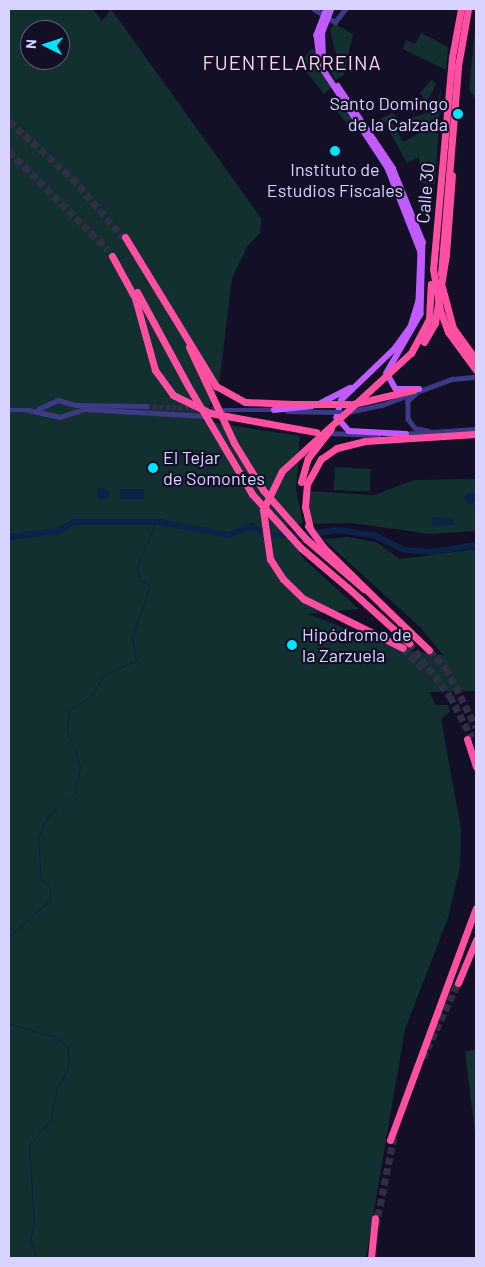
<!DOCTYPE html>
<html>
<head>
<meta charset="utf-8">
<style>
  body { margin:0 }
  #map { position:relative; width:485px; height:1267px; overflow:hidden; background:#130f26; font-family:Barlow,sans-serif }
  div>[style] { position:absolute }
  .green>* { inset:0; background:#12302f; transform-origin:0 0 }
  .water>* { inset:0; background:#0c2248; transform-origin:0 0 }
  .round { border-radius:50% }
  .stream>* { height:1px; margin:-0.5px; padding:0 0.5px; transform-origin:0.5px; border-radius:0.5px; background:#0c2248 }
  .river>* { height:5.5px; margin:-2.75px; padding:0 2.75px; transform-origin:2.75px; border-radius:2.75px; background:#0c2248 }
  .minor-tunnel>* { height:4.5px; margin-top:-2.25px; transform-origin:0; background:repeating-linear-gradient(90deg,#312d47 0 4.5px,transparent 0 6.5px) }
  .highway-tunnel>* { height:7px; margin-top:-3.5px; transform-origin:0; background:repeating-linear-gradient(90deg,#312d47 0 7px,transparent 0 10.5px) }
  .minor>* { height:4.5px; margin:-2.25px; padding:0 2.25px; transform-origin:2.25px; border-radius:2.25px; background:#3d3a85 }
  .major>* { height:5.5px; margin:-2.75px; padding:0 2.75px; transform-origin:2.75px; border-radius:2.75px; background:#c25bff }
  .highway>* { height:7px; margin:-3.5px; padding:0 3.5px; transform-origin:3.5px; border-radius:3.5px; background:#ff4fa3 }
  .minor-bridge>* { height:4.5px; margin:-2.25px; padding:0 2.25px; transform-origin:2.25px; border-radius:2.25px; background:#3d3a85 }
  .highway-bridge>* { height:7px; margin:-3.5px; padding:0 3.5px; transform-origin:3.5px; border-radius:3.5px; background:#ff4fa3 }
  .dots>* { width:14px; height:14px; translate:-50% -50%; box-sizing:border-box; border:2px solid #130f26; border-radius:50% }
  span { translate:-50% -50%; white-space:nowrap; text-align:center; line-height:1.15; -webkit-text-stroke:4.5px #130f26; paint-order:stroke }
  .poi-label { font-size:18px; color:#d9d4ff }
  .right { translate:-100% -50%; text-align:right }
  .left { translate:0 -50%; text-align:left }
  .street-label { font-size:18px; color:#d9d4ff }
  .quarter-label { font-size:20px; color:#ffd6f0; letter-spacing:1px }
  .frame { position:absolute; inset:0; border:10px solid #d9d4ff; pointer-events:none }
  .north { position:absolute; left:20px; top:20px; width:50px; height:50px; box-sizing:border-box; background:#130f26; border:1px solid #625e7d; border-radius:50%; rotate:274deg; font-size:14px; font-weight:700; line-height:20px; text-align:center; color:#d9d4ff }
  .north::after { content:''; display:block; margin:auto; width:18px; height:22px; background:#00e5ff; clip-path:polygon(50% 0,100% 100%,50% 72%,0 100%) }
</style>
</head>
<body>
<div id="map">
  <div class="green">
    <i style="clip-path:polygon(evenodd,9px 9px,93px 9px,102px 21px,111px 9px,261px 218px,260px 233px,247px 247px,232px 278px,219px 384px,203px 421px,300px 436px,296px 490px,303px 523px,284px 527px,302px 557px,359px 609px,308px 614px,398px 649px,443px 655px,421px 628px,323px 539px,348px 537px,376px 542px,400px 559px,476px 549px,476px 691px,429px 692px,436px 705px,448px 705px,450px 711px,441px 719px,461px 829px,460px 867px,448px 918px,405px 1029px,366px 1258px,9px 1258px,9px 9px,30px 30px,60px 30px,60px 60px,30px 60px,30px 30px)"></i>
    <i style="clip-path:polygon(476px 17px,476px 99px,469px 90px)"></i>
    <i style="clip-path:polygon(335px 24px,353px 34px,344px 75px,335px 80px,330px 69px,339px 67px,330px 29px)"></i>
    <i style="clip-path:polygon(421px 33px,448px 47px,446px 70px,403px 49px,406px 40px,415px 44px)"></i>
    <i style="clip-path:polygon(313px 48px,331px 88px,324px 94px,299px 63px)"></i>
    <i style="clip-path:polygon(432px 79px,436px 85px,426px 102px,420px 93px)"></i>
    <i style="clip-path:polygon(441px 90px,435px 184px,421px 183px,419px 157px,407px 163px,387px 127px,393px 123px,403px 142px,418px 134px,407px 119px,434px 111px)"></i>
    <i style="clip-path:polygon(343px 102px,356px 123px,348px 125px,335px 109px)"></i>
    <i style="clip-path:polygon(392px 113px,397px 117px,370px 130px,378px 120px)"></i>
    <i style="left:335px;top:467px;width:36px;height:23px;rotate:3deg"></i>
    <i style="clip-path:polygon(476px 479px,476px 531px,430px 534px,352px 523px,314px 524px,308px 512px,307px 491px,374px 495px,414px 480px)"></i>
    <i style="clip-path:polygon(476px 1049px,476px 1141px,465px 1052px)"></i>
  </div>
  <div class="water">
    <i class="round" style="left:97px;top:488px;width:12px;height:12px"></i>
    <i style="left:144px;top:489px;width:10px;height:24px;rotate:90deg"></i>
    <i class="round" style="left:464px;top:492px;width:12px;height:12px"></i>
    <i style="clip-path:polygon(432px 517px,455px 519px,455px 525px,432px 526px)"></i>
  </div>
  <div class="stream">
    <i style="left:9px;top:936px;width:55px;rotate:-41.3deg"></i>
    <i style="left:50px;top:900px;width:13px;rotate:-90deg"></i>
    <i style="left:50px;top:887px;width:11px;rotate:-142deg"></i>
    <i style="left:41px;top:880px;width:41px;rotate:-94.2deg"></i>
    <i style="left:38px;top:839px;width:25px;rotate:-67deg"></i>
    <i style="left:48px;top:816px;width:35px;rotate:-39deg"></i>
    <i style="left:75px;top:794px;width:28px;rotate:-80deg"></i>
    <i style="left:80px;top:766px;width:38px;rotate:-110deg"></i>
    <i style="left:67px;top:730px;width:20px;rotate:-84deg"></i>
    <i style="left:69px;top:710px;width:27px;rotate:-31deg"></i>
    <i style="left:92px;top:696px;width:24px;rotate:-62deg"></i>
    <i style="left:103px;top:675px;width:36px;rotate:-24deg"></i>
    <i style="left:136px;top:660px;width:23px;rotate:-100deg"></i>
    <i style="left:132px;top:637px;width:54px;rotate:-70.6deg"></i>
    <i style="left:150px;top:586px;width:13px;rotate:-151deg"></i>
    <i style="left:139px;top:580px;width:13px;rotate:-99deg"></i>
    <i style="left:137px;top:567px;width:48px;rotate:-67.8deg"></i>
    <i style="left:9px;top:1024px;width:49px;rotate:15.5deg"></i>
    <i style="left:56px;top:1037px;width:16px;rotate:43deg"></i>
    <i style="left:68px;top:1048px;width:20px;rotate:90deg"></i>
    <i style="left:68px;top:1068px;width:23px;rotate:119deg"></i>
    <i style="left:57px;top:1088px;width:33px;rotate:102deg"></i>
    <i style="left:50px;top:1120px;width:33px;rotate:130deg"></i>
    <i style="left:29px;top:1145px;width:79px;rotate:86.4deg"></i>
    <i style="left:34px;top:1224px;width:16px;rotate:105deg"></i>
    <i style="left:30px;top:1239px;width:20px;rotate:70deg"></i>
  </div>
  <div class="river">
    <i style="left:9px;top:537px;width:49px;rotate:-7deg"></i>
    <i style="left:58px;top:531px;width:18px;rotate:-29deg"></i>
    <i style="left:74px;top:522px;width:86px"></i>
    <i style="left:160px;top:522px;width:70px;rotate:10.7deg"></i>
    <i style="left:229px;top:535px;width:24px;rotate:-22deg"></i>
    <i style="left:251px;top:526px;width:23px;rotate:23deg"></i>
    <i style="left:272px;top:535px;width:25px;rotate:2deg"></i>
    <i style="left:297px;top:536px;width:40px;rotate:-8.5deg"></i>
    <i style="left:337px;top:530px;width:37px;rotate:8deg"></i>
    <i style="left:374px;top:535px;width:34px;rotate:26deg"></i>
    <i style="left:405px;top:550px;width:27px;rotate:4deg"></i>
    <i style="left:432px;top:552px;width:45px;rotate:-9deg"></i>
  </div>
  <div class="minor-tunnel">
    <i style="left:146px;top:406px;width:74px;rotate:2.3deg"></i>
  </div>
  <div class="highway-tunnel">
    <i style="left:9px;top:121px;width:85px;rotate:42.1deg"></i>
    <i style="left:72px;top:178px;width:79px;rotate:49.1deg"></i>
    <i style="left:9px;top:151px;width:139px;rotate:45deg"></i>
    <i style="left:409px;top:643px;width:67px;rotate:52.3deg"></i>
    <i style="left:450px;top:696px;width:47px;rotate:62.4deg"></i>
    <i style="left:403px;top:648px;width:30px;rotate:45deg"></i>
    <i style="left:429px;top:650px;width:25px;rotate:47deg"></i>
    <i style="left:446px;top:668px;width:66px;rotate:63deg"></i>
    <i style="left:423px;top:1058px;width:83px;rotate:-65deg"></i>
    <i style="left:376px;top:1226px;width:92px;rotate:-78.7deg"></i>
  </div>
  <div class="minor">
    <i style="left:314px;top:9px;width:25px;rotate:32deg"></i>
    <i style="left:335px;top:22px;width:16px;rotate:-52deg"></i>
    <i style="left:416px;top:394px;width:11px;rotate:139deg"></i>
    <i style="left:408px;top:401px;width:18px;rotate:90deg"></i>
    <i style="left:408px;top:419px;width:11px;rotate:52deg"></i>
    <i style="left:415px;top:428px;width:14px;rotate:12deg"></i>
    <i style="left:38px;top:409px;width:22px;rotate:-24deg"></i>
    <i style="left:58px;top:400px;width:18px;rotate:16deg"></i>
    <i style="left:75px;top:405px;width:71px;rotate:0.8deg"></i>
    <i style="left:9px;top:410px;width:21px"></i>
    <i style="left:28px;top:410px;width:33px;rotate:12deg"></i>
    <i style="left:60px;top:417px;width:25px;rotate:-18deg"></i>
    <i style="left:84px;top:409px;width:123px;rotate:3.3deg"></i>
    <i style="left:224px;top:410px;width:52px"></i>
    <i style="left:287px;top:411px;width:46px;rotate:1.2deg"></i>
    <i style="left:348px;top:412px;width:35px;rotate:-12deg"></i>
    <i style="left:382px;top:405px;width:75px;rotate:-20.4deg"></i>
    <i style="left:452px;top:379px;width:24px;rotate:-5deg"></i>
    <i style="left:326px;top:433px;width:52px;rotate:2.2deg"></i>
    <i style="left:403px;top:434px;width:73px;rotate:-3.9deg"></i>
  </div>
  <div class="major">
    <i style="left:327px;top:9px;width:28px;rotate:111deg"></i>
    <i style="left:317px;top:35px;width:31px;rotate:83deg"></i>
    <i style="left:321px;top:66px;width:122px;rotate:56.7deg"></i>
    <i style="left:388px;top:168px;width:90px;rotate:68.6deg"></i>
    <i style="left:421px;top:252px;width:49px;rotate:92.3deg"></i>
    <i style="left:419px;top:301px;width:27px;rotate:107deg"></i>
    <i style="left:411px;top:327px;width:26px;rotate:126deg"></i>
    <i style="left:396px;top:348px;width:75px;rotate:136.1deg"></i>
    <i style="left:342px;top:400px;width:18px;rotate:106deg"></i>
    <i style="left:337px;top:417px;width:18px;rotate:49deg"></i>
    <i style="left:349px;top:431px;width:57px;rotate:3deg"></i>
    <i style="left:323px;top:59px;width:26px;rotate:-92deg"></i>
    <i style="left:322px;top:33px;width:26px;rotate:-69deg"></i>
    <i style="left:338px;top:86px;width:99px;rotate:56.1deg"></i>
    <i style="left:393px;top:168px;width:80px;rotate:67.9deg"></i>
    <i style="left:423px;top:242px;width:72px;rotate:91.6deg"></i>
    <i style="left:421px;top:314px;width:68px;rotate:120deg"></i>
    <i style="left:387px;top:373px;width:18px;rotate:61deg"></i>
    <i style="left:396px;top:389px;width:23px"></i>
    <i style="left:321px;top:403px;width:33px;rotate:-27deg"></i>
    <i style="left:274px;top:410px;width:38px;rotate:-6deg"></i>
  </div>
  <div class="highway">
    <i style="left:461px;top:9px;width:49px;rotate:100.6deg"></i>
    <i style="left:452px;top:57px;width:213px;rotate:95.1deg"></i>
    <i style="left:433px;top:269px;width:42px;rotate:80.3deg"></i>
    <i style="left:440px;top:310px;width:23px;rotate:70deg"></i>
    <i style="left:448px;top:332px;width:47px;rotate:53.6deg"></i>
    <i style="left:125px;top:237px;width:175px;rotate:58.6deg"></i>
    <i style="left:216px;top:386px;width:33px;rotate:29deg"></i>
    <i style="left:245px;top:402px;width:48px;rotate:2.4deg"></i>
    <i style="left:446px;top:254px;width:79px;rotate:-85.7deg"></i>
    <i style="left:112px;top:256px;width:48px;rotate:61.3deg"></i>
    <i style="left:135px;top:298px;width:75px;rotate:74.5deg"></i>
    <i style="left:155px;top:370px;width:31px;rotate:54deg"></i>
    <i style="left:173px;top:395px;width:41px;rotate:25.9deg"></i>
    <i style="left:210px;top:413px;width:108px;rotate:10.2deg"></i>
    <i style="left:441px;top:274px;width:209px;rotate:-85.3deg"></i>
    <i style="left:458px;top:66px;width:58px;rotate:-80deg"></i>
    <i style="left:442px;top:287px;width:42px;rotate:75deg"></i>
    <i style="left:453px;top:328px;width:39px;rotate:54deg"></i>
    <i style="left:137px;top:292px;width:107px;rotate:61.5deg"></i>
    <i style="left:424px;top:342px;width:22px;rotate:-60deg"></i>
    <i style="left:189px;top:347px;width:42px;rotate:64.7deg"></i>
    <i style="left:411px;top:353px;width:38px;rotate:-62deg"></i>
    <i style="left:429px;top:319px;width:35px;rotate:-87deg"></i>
    <i style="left:353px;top:404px;width:62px;rotate:-13.1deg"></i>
    <i style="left:308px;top:526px;width:26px;rotate:54deg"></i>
    <i style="left:323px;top:547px;width:86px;rotate:44.5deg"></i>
    <i style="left:310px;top:528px;width:22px;rotate:-103deg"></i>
    <i style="left:305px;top:507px;width:23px;rotate:-85deg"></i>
    <i style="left:307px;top:484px;width:29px;rotate:-61deg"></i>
    <i style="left:321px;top:459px;width:19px;rotate:-35deg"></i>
    <i style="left:337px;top:448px;width:29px;rotate:-14deg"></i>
    <i style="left:365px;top:441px;width:111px;rotate:-3.6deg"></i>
    <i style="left:270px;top:559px;width:24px;rotate:57deg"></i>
    <i style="left:283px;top:579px;width:29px;rotate:44deg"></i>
    <i style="left:304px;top:599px;width:110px;rotate:26.3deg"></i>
    <i style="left:347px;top:587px;width:84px;rotate:42.1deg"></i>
    <i style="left:382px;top:605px;width:65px;rotate:43.8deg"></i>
    <i style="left:467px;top:739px;width:29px;rotate:72deg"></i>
    <i style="left:458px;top:983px;width:47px;rotate:-67.3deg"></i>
    <i style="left:390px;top:1140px;width:247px;rotate:-69.7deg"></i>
    <i style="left:371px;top:1258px;width:40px;rotate:-84.3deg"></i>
  </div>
  <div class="minor-bridge">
    <i style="left:333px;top:412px;width:8px"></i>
  </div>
  <div class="highway-bridge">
    <i style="left:435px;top:323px;width:70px;rotate:-80.9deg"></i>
    <i style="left:207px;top:385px;width:64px;rotate:65deg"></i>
    <i style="left:234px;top:443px;width:55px;rotate:58.3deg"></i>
    <i style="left:263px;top:490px;width:65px;rotate:48.7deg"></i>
    <i style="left:306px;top:539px;width:77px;rotate:40.8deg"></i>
    <i style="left:188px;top:386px;width:126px;rotate:59.3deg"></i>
    <i style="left:252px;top:494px;width:73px;rotate:47.8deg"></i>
    <i style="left:301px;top:548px;width:60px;rotate:40.3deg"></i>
    <i style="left:293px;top:404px;width:56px"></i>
    <i style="left:301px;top:482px;width:25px;rotate:-74deg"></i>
    <i style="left:308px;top:458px;width:37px;rotate:-52deg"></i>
    <i style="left:270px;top:559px;width:49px;rotate:-98.1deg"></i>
    <i style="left:263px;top:510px;width:43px;rotate:-64deg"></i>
    <i style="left:282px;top:471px;width:175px;rotate:-42.5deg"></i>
  </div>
  <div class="dots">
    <i style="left:458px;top:114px;background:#00e5ff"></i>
    <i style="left:335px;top:151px;background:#00e5ff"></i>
    <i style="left:153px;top:468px;background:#00e5ff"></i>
    <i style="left:292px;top:645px;background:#00e5ff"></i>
  </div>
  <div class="poi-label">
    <span class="right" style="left:448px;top:114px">Santo Domingo<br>de la Calzada</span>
    <span style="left:335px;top:180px">Instituto de<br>Estudios Fiscales</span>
    <span class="left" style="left:163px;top:468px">El Tejar<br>de Somontes</span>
    <span class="left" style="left:302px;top:645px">Hipódromo de<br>la Zarzuela</span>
  </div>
  <div class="street-label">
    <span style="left:425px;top:193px;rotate:-85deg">Calle 30</span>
  </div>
  <div class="quarter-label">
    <span style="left:292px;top:62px">FUENTELARREINA</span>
  </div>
  <div class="frame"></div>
  <div class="north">N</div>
</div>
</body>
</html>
